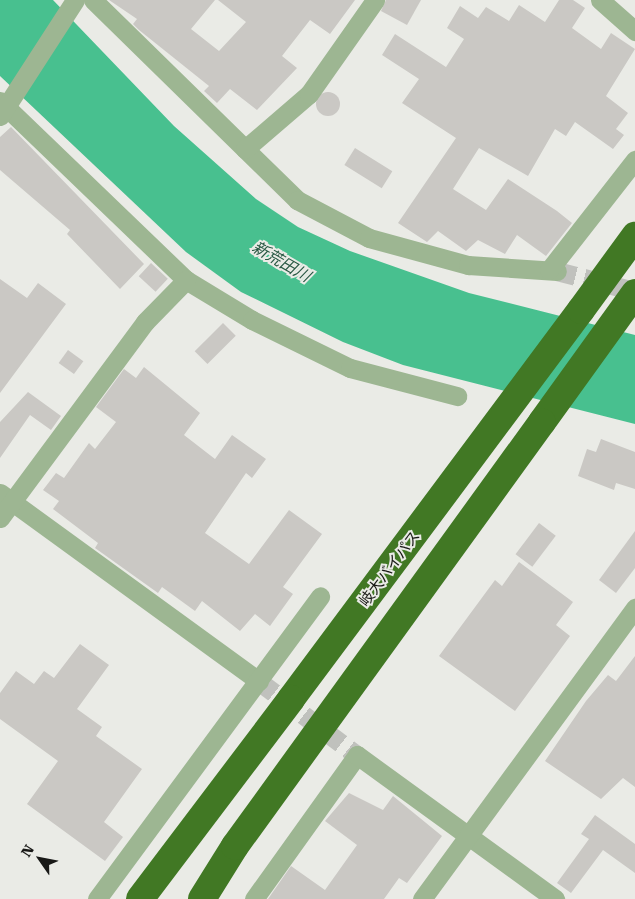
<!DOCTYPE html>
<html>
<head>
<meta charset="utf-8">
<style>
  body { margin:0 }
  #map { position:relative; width:635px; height:899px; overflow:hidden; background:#eaebe6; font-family:"Roboto Serif","Noto Sans JP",serif }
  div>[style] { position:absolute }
  .water>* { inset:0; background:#48c08f }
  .building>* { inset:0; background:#cac8c4; transform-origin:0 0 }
  .round { border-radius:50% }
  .street-tunnel>* { height:19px; margin-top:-9.5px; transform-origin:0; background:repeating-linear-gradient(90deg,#c0c1bd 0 19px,transparent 0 28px) }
  .street>* { height:19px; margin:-9.5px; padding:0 9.5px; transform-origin:9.5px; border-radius:9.5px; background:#9db692 }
  .highway>* { height:28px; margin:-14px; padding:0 14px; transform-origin:14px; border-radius:14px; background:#417824 }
  .highway-bridge>* { height:28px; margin:-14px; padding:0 14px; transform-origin:14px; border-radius:14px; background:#417824 }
  span { translate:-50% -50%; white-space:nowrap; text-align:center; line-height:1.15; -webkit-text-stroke:4px #eaebe6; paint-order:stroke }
  .street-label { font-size:15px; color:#191917 }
  .water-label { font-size:16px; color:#285843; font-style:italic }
  .north { position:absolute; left:15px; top:834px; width:50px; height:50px; -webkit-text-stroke:4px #eaebe6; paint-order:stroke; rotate:303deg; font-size:14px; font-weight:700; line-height:20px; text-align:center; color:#191917 }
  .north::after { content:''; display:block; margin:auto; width:18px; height:22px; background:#191917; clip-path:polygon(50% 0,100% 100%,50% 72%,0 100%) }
</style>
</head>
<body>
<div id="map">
  <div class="water">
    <i style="clip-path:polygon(0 0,53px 0,174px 126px,256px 199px,298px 227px,350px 251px,469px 293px,635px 335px,635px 424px,403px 365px,343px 342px,241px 292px,186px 252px,0 76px)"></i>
  </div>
  <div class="building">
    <i style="clip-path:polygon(109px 0,215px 0,191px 29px,219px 51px,246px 22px,218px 0,355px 0,330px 34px,310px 20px,282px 56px,297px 68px,257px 110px,230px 89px,217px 103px,204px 91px,209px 86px,139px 30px,133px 24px,137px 19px)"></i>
    <i style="clip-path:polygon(386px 0,421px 0,407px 25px,381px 11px)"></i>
    <i style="clip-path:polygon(559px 0,573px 0,585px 8px,572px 28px,601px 49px,611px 33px,635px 49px,606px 96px,628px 113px,616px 129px,624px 135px,613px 149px,575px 122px,566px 136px,555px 129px,528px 176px,479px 148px,453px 189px,486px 210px,508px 179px,557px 211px,572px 223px,546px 256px,517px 235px,505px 254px,478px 240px,466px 251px,438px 231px,427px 242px,398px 223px,456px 138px,402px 103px,419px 79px,382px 55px,395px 34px,446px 67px,464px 39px,447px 28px,460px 6px,478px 18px,486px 7px,509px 21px,519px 5px,545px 22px)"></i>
    <i class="round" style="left:316px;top:92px;width:24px;height:24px"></i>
    <i style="clip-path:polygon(11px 127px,144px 264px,120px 289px,67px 234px,70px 230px,0 170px,0 137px)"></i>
    <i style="left:355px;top:148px;width:44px;height:20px;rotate:32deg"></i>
    <i style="left:151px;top:263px;width:23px;height:18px;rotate:43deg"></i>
    <i style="clip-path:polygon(0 279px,27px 298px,38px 283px,66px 304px,0 393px)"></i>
    <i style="left:223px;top:323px;width:18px;height:40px;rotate:45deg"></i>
    <i style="left:68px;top:350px;width:19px;height:16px;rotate:36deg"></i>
    <i style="clip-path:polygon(144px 367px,200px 413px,184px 435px,215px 459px,232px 435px,266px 459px,252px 478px,246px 473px,205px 533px,249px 564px,289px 510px,322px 534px,283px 587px,293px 594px,270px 626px,255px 614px,240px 631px,202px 601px,195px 611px,162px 587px,158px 593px,95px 548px,98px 543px,53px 509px,59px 501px,43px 490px,56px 473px,64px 478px,89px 443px,95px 449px,116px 422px,96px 407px,124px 369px,136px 378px)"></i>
    <i style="clip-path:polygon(28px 392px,61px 416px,51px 430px,30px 415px,0 458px,0 422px)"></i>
    <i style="clip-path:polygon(601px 439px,635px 452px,635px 489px,616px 483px,614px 490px,578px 476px,587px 449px,596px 452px)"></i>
    <i style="left:539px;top:523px;width:21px;height:39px;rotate:37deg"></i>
    <i style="clip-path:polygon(635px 531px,635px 568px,616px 593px,599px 580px)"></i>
    <i style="clip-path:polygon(519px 562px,573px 602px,556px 625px,570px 636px,515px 711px,439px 656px,495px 580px,502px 586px)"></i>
    <i style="clip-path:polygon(80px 644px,109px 665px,77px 709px,102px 727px,96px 736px,142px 769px,104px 822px,123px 837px,105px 861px,27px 804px,58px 761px,0 719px,0 693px,16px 671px,34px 684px,44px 671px,54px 678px)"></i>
    <i style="clip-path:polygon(635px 656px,635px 787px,623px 778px,601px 799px,545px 761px,586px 701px,608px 675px,616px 681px)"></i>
    <i style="clip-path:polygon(349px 793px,383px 810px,393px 796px,442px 836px,407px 883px,399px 878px,384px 899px,268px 899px,291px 866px,325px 890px,357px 845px,325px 821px)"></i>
    <i style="clip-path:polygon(595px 815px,635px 844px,635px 873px,603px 850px,571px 893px,557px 883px,589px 839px,581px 834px)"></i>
  </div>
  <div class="street-tunnel">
    <i style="left:557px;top:271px;width:81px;rotate:14.4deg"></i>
    <i style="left:259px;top:681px;width:123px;rotate:37.1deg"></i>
  </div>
  <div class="street">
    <i style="left:93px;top:0;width:286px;rotate:44.4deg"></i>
    <i style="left:297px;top:200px;width:81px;rotate:27.8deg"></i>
    <i style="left:369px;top:238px;width:103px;rotate:15.3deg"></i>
    <i style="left:468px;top:265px;width:89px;rotate:3.9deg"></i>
    <i style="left:600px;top:0;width:47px;rotate:41.5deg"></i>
    <i style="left:0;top:101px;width:258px;rotate:43.9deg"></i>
    <i style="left:186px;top:280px;width:77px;rotate:31.2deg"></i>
    <i style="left:252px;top:320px;width:109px;rotate:26.1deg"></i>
    <i style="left:350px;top:368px;width:111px;rotate:14.7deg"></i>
    <i style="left:0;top:116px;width:138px;rotate:-57.1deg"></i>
    <i style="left:245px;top:149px;width:84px;rotate:-40.7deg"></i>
    <i style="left:309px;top:94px;width:115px;rotate:-54.9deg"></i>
    <i style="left:549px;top:270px;width:140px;rotate:-52deg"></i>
    <i style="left:0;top:493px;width:320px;rotate:36deg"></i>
    <i style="left:0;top:518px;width:244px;rotate:-53.5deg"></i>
    <i style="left:145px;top:322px;width:59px;rotate:-45.7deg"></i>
    <i style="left:97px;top:899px;width:376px;rotate:-53.6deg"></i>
    <i style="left:254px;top:899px;width:177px;rotate:-54.4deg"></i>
    <i style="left:357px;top:755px;width:245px;rotate:36deg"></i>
    <i style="left:422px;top:899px;width:361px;rotate:-53.8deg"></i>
  </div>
  <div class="highway">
    <i style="left:542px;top:422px;width:159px;rotate:-54.2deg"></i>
    <i style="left:291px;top:699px;width:485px;rotate:-53.3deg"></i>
    <i style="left:202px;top:899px;width:62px;rotate:-58.1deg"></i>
  </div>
  <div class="highway-bridge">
    <i style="left:581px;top:310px;width:92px;rotate:-53.9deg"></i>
    <i style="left:235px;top:846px;width:523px;rotate:-54.09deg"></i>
    <i style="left:140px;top:899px;width:251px;rotate:-52.9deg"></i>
  </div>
  <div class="street-label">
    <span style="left:390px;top:569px;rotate:-53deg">岐大バイパス</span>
  </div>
  <div class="water-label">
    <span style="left:281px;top:262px;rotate:30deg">新荒田川</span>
  </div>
  <div class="north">N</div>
</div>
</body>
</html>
